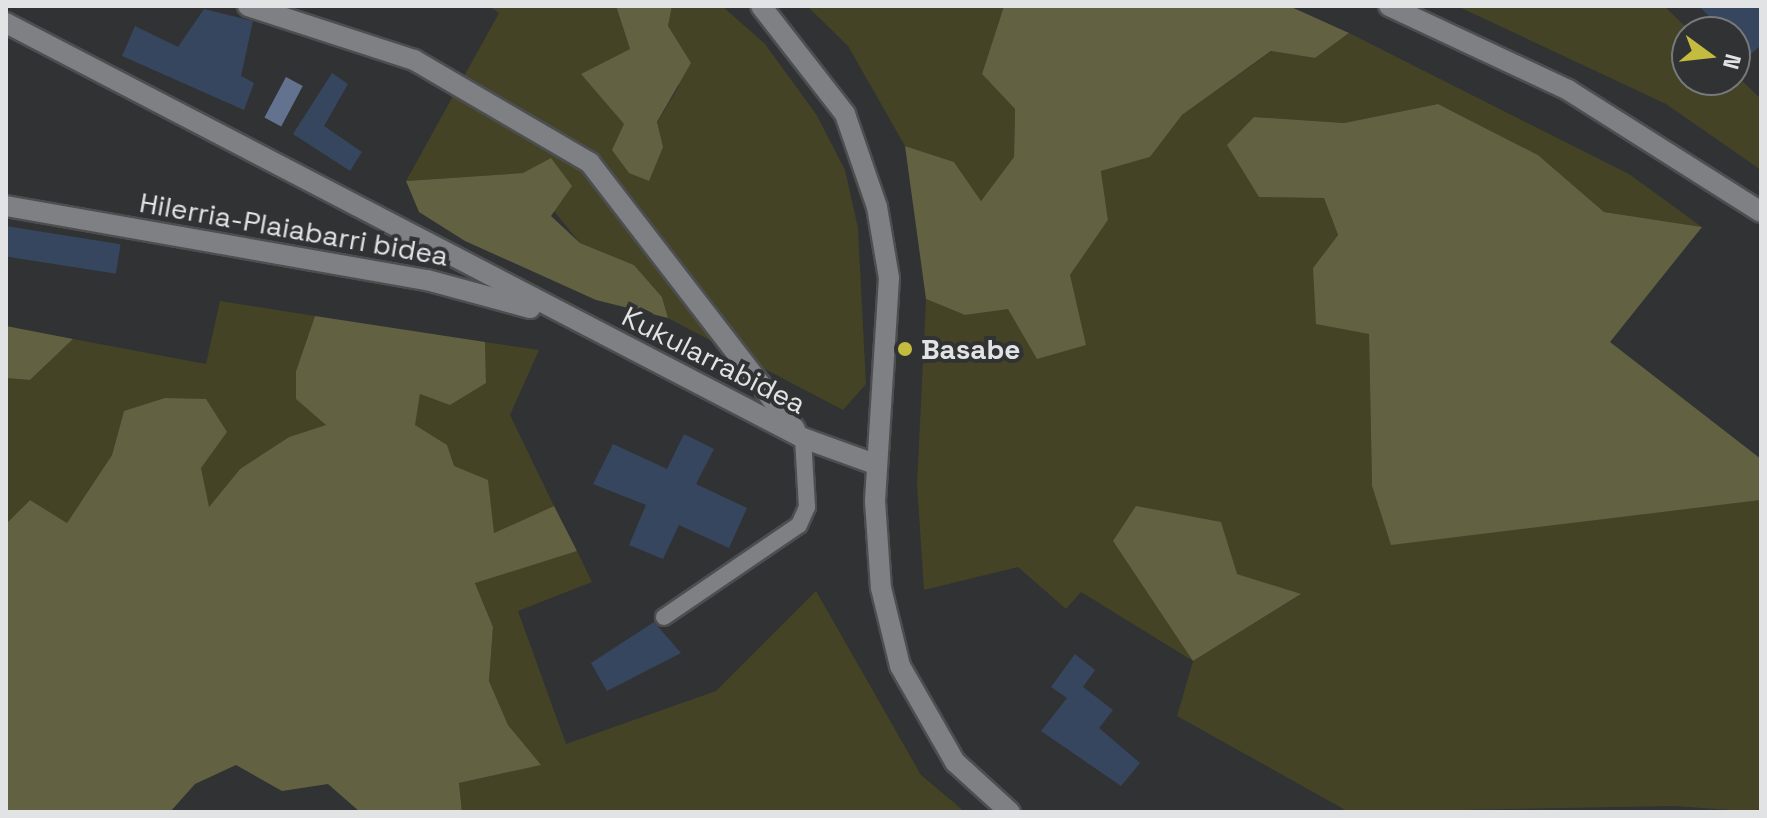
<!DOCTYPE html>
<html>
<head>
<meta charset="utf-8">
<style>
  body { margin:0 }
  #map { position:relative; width:1767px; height:818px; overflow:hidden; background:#303234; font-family:"Space Grotesk",sans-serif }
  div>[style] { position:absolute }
  .green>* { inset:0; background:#444326 }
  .forest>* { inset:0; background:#626141 }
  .water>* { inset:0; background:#63738f; transform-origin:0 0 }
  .building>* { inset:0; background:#37465f; transform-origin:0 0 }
  .roads { filter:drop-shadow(2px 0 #4d4e50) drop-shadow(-2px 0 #4d4e50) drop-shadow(0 2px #4d4e50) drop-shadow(0 -2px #4d4e50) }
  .service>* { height:16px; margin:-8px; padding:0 8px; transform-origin:8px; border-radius:8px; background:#7e8083 }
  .minor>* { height:20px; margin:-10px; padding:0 10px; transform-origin:10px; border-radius:10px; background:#7e8083 }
  .dots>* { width:22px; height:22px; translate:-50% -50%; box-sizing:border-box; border:4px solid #303234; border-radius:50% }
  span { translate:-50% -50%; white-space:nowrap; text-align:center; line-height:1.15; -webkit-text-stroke:8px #303234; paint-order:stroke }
  .street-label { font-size:28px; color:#e2e3e4 }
  .poi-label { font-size:28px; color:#e2e3e4; font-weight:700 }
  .left { translate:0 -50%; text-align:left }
  .frame { position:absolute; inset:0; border:8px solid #e2e3e4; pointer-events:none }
  .north { position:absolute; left:1671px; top:16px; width:80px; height:80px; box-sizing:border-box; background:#303234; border:2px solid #77797a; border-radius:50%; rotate:105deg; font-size:22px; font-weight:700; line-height:32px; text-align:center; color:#e2e3e4 }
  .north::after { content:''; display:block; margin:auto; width:28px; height:36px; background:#c4bc3e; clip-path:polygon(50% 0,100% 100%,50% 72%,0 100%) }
</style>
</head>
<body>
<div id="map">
  <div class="green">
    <i style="clip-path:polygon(489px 6px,616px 6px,630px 49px,582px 74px,625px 125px,662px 147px,657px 123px,679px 86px,668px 26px,672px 6px,722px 6px,765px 44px,816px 114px,845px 170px,858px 228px,866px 384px,843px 410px,668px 318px,662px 297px,634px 265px,580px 243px,523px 173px,406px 181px,499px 13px)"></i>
    <i style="clip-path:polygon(807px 6px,1004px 6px,982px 74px,1015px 109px,1014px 157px,981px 201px,954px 162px,905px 146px,848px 46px)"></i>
    <i style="clip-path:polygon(1457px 6px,1664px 6px,1691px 32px,1687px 80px,1735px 80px,1735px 74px,1761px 99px,1761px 170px,1666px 104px)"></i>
    <i style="clip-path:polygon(evenodd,1349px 33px,1629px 174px,1702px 227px,1604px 212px,1538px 155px,1438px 104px,1344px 123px,1254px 117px,1259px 197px,1324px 198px,1338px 235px,1313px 268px,1369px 334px,1372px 486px,1391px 544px,1761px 500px,1761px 812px,1673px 806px,1349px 812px,1177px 716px,1193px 661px,1081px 592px,1066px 609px,1018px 567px,924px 590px,917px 484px,926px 299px,965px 315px,1008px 308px,1070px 275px,1108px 220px,1101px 171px,1150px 157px,1182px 115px,1272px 51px,1315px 58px,1349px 33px,1237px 574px,1300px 595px,1193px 661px,1158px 603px,1237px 574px)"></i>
    <i style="clip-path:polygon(220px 301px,315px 316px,296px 371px,327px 425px,289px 437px,240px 469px,208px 508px,201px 468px,124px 411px,112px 455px,67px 523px,30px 500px,6px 524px,6px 378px,30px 380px,73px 339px,206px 364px)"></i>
    <i style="clip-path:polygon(485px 342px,539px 350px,510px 415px,554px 506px,494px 533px,453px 466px,414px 425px,420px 394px,486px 383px)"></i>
    <i style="clip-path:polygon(577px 551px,592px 582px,518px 611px,566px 744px,716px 691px,816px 591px,921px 775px,965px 812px,462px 812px,459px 783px,540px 765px,508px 725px,489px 681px,493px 627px,475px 582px)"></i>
  </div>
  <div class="forest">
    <i style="clip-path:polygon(616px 6px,672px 6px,668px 26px,691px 63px,657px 122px,663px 147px,649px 181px,629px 173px,612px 150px,624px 124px,581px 74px,630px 49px)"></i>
    <i style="clip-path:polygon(1004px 6px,1289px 6px,1349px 33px,1315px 58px,1271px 51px,1182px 115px,1150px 157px,1101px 171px,1108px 220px,1070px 275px,1086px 345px,1037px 359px,1008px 309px,965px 315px,926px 299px,905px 146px,954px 162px,981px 201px,1014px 157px,1015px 109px,982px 74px)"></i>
    <i style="clip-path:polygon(1438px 104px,1538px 155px,1604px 212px,1702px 227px,1610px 342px,1761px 459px,1761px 500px,1391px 545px,1372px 486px,1369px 334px,1316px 324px,1313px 268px,1338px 235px,1324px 198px,1259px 197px,1227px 145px,1254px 117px,1344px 123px)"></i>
    <i style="clip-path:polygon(551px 158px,572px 186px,551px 216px,580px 243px,634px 265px,662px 297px,668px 318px,596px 300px,465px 241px,419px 212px,406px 181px,523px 173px)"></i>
    <i style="clip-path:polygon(315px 316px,485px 342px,486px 383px,450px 405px,420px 394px,415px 425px,447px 445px,454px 466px,488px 480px,494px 533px,554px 506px,577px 551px,475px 583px,493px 627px,489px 681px,508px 725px,541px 765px,459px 783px,462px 812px,360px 812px,328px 784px,282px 791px,236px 765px,195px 784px,170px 812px,6px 812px,6px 524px,30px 500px,67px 523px,112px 455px,124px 411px,165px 398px,206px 399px,227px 432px,201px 468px,209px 507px,240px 469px,289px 437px,326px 425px,296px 399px,296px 371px)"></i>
    <i style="clip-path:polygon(6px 326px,73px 339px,30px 380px,6px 378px)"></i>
    <i style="clip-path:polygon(1136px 506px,1221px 522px,1237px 574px,1301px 594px,1193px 661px,1113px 541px)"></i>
  </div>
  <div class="water">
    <i style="left:286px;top:77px;width:19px;height:46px;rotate:28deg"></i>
  </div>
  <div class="building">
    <i style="clip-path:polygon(1699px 6px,1761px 6px,1761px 45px,1748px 57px,1735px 32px,1724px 32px)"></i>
    <i style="clip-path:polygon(204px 9px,253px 21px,241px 76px,254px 83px,244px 110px,122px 56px,135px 26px,178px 47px)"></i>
    <i style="clip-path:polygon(332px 73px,348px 84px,324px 126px,362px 152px,350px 171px,293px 134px)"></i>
    <i style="left:6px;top:226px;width:116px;height:30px;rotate:9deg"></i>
    <i style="clip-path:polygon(684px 434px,714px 449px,696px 484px,747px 508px,729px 548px,679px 525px,663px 559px,629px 545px,646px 505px,593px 484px,613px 444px,667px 469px)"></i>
    <i style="clip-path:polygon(654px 622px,681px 653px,607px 691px,591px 663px)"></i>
    <i style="clip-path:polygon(1075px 654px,1095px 670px,1083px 687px,1113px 710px,1099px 728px,1140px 763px,1121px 786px,1041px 731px,1067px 698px,1051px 687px)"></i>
  </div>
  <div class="roads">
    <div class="service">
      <i style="left:664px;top:617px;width:163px;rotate:-34.3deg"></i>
      <i style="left:799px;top:525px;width:20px;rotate:-66deg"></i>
      <i style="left:807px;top:507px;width:69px;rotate:-93.3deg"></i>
    </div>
    <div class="minor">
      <i style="left:248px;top:6px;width:175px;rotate:18deg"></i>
      <i style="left:414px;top:60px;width:204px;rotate:30.3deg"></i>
      <i style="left:590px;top:163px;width:336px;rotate:52.4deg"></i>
      <i style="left:761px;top:6px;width:137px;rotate:52.1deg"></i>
      <i style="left:845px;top:114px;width:98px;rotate:71deg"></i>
      <i style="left:877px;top:207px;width:72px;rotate:80.4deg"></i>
      <i style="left:889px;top:278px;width:223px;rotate:93.6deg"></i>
      <i style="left:875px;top:501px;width:87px;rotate:86.1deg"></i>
      <i style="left:881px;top:588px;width:80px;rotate:76.3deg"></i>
      <i style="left:900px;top:666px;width:111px;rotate:60.2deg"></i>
      <i style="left:955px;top:762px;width:74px;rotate:42.3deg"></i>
      <i style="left:1389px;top:6px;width:198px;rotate:25.1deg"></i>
      <i style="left:1568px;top:90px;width:228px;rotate:32.3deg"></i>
      <i style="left:6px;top:23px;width:899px;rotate:27.51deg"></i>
      <i style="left:803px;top:438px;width:77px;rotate:19.9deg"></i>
      <i style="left:6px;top:206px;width:427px;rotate:10deg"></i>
      <i style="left:427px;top:280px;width:107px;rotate:15.2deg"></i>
    </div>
  </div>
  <div class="dots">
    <i style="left:905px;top:349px;background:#c4bc3e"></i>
  </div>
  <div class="street-label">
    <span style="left:294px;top:229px;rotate:10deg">Hilerria-Plaiabarri bidea</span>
    <span style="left:714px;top:360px;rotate:27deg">Kukularrabidea</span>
  </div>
  <div class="poi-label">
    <span class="left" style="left:921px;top:349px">Basabe</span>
  </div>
  <div class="frame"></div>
  <div class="north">N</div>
</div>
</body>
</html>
